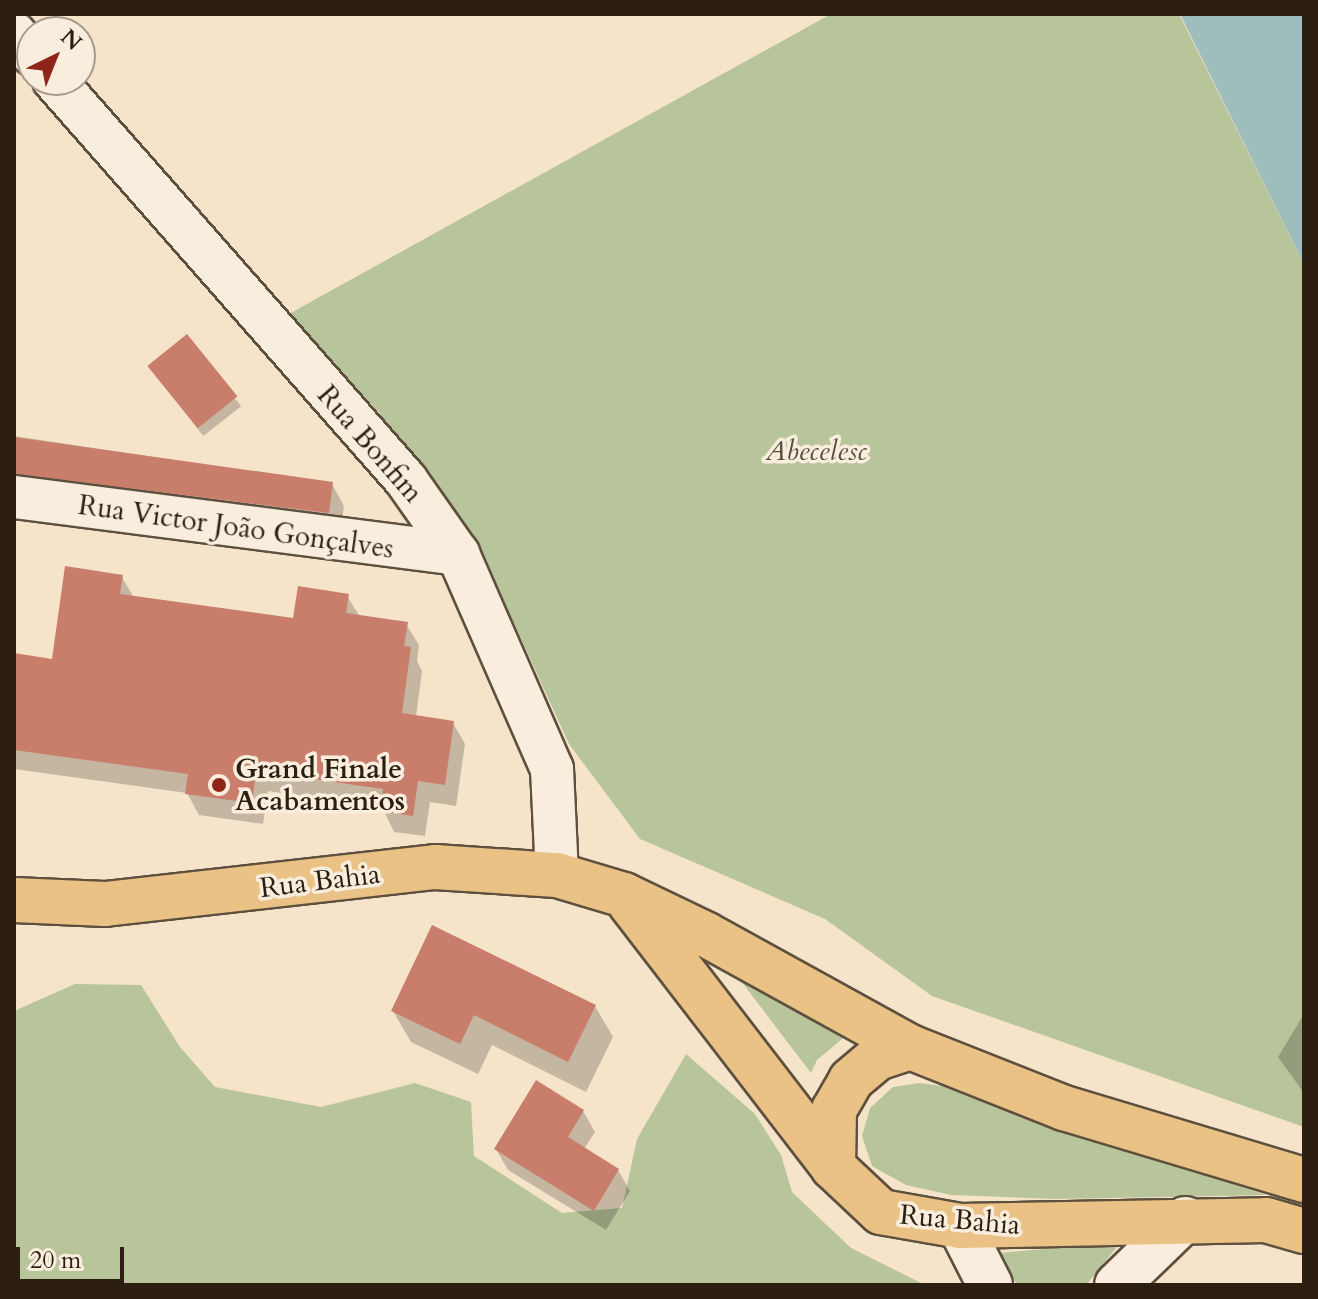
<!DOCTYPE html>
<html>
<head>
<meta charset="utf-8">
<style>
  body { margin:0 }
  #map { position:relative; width:1318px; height:1299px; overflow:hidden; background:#f6e4ca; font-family:Cardo,serif }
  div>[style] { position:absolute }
  .green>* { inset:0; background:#b8c59a }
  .water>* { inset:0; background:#9dbebc }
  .shadow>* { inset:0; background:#0003; transform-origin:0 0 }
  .building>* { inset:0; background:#c97d6b; transform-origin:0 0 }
  .roads { filter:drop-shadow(2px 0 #5e503f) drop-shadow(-2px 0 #5e503f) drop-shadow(0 2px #5e503f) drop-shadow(0 -2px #5e503f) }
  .minor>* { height:42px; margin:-21px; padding:0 21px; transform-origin:21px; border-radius:21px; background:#f9eddd }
  .tertiary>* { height:44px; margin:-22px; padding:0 22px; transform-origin:22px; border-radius:22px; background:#f9eddd }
  .primary>* { height:44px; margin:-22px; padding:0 22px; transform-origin:22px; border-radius:22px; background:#ebc285 }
  .dots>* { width:22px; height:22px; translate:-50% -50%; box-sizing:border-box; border:4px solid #f9eddd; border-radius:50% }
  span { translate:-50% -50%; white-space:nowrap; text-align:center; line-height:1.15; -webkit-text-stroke:7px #f9eddd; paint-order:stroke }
  .street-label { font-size:28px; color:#2c1f11 }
  .park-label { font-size:28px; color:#56513a; font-style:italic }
  .poi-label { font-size:28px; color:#2c1f11; font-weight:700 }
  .left { translate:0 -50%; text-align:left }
  .frame { position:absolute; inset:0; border:16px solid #2c1f11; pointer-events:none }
  .north { position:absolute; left:16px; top:16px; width:80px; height:80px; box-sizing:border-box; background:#f9eddd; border:2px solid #a79b8b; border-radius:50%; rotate:43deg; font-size:22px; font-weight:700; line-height:32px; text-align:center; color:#2c1f11 }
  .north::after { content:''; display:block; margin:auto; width:28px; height:36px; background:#8f2418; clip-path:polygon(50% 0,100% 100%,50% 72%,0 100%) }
  .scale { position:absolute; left:16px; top:1247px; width:108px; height:36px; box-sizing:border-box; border:4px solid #2c1f11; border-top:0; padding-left:10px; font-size:24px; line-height:28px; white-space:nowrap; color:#2c1f11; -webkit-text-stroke:6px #f9eddd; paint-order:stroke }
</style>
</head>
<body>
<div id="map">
  <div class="green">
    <i style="clip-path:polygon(831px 14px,1179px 14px,1304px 264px,1304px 1127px,932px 996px,825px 919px,640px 839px,569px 744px,480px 548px,377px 410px,287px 315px)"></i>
    <i style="clip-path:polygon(731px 968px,848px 1034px,817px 1060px,811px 1073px)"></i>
    <i style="clip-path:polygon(75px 984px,141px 985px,180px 1047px,215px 1087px,321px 1107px,415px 1083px,471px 1102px,474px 1156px,562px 1213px,622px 1208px,637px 1139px,686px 1054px,755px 1114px,781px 1155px,792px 1192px,851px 1248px,925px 1285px,14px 1285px,14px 1011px)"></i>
    <i style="clip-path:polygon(920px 1083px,942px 1086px,1266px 1195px,1057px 1199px,951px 1195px,906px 1185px,872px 1166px,862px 1136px,870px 1108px,893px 1087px)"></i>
    <i style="clip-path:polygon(1121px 1242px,1086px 1285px,1017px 1285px,1000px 1253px)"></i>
  </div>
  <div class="water">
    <i style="clip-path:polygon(1179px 14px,1304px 14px,1304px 264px,1180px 14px)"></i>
  </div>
  <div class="shadow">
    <i style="left:187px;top:337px;width:88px;height:48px;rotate:52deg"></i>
    <i style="clip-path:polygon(14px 436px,332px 484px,344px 506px,340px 534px,14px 496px)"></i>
    <i style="clip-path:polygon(122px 577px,134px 598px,295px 621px,347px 596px,360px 617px,406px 624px,419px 645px,417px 661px,422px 671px,416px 717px,453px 723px,465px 744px,456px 806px,430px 802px,425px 836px,394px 832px,382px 807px,268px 791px,263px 824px,199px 815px,187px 793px,14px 769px,14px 655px,54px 661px)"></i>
    <i style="clip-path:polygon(595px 1006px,613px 1037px,586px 1092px,492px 1045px,478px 1074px,411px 1042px,393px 1011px)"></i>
    <i style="clip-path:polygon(1304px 1014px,1304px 1093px,1278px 1057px)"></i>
    <i style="clip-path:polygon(583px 1111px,595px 1132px,584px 1149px,618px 1170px,630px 1191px,606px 1230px,508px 1170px,496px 1149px)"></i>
  </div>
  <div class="building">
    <i style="left:187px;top:334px;width:80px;height:51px;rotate:51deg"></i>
    <i style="clip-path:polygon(14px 437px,333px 482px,329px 513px,14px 474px)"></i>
    <i style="clip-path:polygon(65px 566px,123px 575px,120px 594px,293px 618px,298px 586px,349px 594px,346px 613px,408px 622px,404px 646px,411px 647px,402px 713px,454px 721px,445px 785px,418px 781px,413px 816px,380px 811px,383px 789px,256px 771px,252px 803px,185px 794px,188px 774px,14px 750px,14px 653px,52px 659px)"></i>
    <i style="clip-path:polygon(432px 925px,596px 1005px,568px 1062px,474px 1015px,460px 1044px,391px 1011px)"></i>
    <i style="clip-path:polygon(536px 1080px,584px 1110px,568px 1137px,619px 1169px,594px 1211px,494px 1149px)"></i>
  </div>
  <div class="roads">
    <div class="minor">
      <i style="left:14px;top:33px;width:28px;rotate:49deg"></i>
      <i style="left:54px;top:80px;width:533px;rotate:48.65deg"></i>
      <i style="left:406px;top:480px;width:90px;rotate:54.9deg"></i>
      <i style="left:458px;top:554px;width:235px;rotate:66.4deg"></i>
      <i style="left:552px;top:769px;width:106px;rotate:87.3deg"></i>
      <i style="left:14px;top:497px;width:448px;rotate:7.3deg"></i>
    </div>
    <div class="tertiary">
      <i style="left:960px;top:1226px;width:66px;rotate:63deg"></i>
      <i style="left:1117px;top:1285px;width:95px;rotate:-44.1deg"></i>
    </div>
    <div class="primary">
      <i style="left:14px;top:900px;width:91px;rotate:2.5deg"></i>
      <i style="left:105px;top:904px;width:332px;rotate:-6.4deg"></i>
      <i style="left:435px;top:867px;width:122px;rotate:3.8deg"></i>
      <i style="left:557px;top:875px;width:70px;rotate:16.6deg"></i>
      <i style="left:624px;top:895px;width:90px;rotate:25.7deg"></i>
      <i style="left:705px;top:934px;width:234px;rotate:28.9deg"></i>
      <i style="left:910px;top:1047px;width:166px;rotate:21.6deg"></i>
      <i style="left:1064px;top:1108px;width:251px;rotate:16.7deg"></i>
      <i style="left:630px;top:903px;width:333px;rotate:52.4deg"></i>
      <i style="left:833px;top:1167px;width:66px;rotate:43.2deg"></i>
      <i style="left:881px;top:1212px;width:80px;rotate:10deg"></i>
      <i style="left:960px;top:1226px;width:306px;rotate:-1.1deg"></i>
      <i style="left:1266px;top:1220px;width:40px;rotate:16deg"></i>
      <i style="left:833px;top:1167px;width:57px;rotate:-89deg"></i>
      <i style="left:834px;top:1110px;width:34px;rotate:-60deg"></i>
      <i style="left:851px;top:1080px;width:34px;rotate:-40deg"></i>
      <i style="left:877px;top:1058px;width:35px;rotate:-18deg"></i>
    </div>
  </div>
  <div class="dots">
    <i style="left:219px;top:785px;background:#8f2418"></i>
  </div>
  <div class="street-label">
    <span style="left:370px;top:444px;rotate:49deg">Rua Bonfim</span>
    <span style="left:236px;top:527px;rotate:8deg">Rua Victor João Gonçalves</span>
    <span style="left:320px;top:881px;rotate:-7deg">Rua Bahia</span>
    <span style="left:960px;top:1220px;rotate:5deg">Rua Bahia</span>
  </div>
  <div class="park-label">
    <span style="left:816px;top:451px">Abecelesc</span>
  </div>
  <div class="poi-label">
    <span class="left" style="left:235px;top:785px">Grand Finale<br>Acabamentos</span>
  </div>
  <div class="frame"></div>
  <div class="north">N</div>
  <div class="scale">20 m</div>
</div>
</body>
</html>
